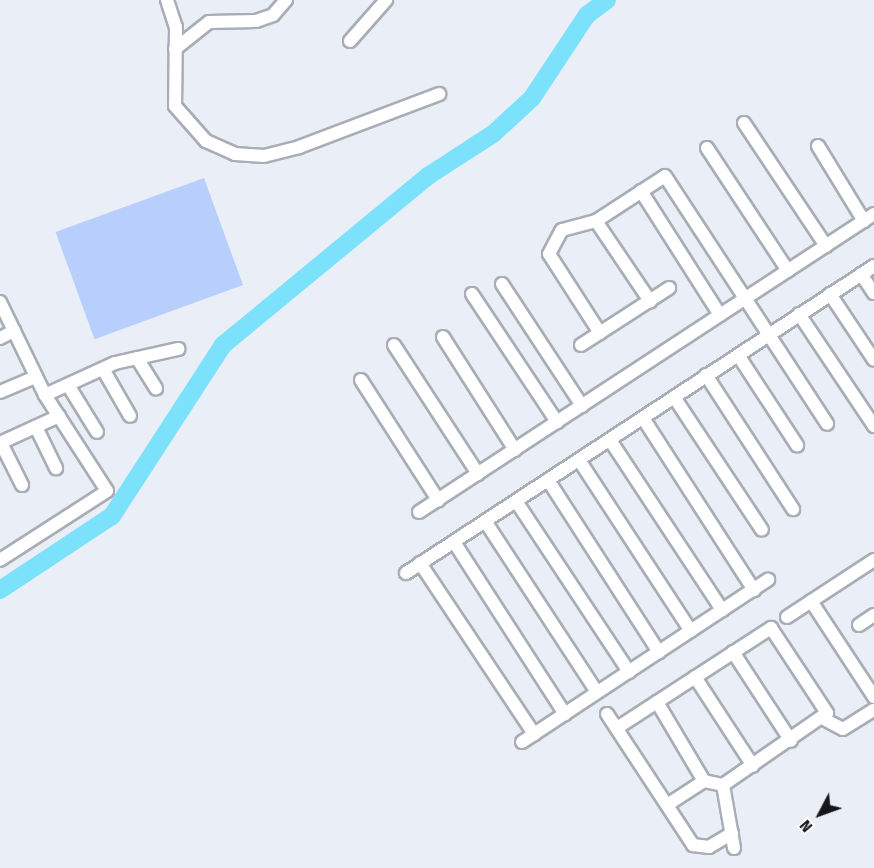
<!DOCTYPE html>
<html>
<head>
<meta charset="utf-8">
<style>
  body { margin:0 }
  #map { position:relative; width:874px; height:868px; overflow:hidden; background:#e9eef7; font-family:"Fira Sans Condensed",sans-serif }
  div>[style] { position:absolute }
  .green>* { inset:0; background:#b8cffd; transform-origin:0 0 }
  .river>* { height:18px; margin:-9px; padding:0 9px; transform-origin:9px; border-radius:9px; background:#7ce1fb }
  .roads { filter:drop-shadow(2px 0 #a8adb6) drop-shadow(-2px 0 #a8adb6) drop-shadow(0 2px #a8adb6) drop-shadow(0 -2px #a8adb6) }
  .minor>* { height:12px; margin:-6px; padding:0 6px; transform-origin:6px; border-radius:6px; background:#fff }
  span { translate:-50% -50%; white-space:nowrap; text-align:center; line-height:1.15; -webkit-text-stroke:6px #fff; paint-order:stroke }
  .north { position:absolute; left:790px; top:784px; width:60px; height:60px; -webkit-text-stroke:4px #fff; paint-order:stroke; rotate:229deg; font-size:16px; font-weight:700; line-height:24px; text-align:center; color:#141619 }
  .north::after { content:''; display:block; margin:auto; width:21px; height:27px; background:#141619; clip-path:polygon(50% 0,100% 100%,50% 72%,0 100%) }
</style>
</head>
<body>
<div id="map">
  <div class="green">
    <i style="left:204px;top:178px;width:114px;height:158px;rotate:70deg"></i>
  </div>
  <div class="river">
    <i style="left:0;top:590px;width:134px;rotate:-33.5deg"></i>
    <i style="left:112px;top:516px;width:204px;rotate:-57deg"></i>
    <i style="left:223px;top:345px;width:266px;rotate:-39.5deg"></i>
    <i style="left:428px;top:176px;width:77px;rotate:-32.9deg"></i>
    <i style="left:493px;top:134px;width:53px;rotate:-42.7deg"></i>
    <i style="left:532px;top:98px;width:100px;rotate:-56.5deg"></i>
    <i style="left:587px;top:15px;width:25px;rotate:-37deg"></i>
  </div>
  <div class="roads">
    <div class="minor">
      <i style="left:167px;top:0;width:28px;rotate:72deg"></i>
      <i style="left:176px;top:27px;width:79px;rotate:90.7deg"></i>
      <i style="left:175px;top:106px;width:47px;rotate:48.5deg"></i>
      <i style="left:206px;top:141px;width:32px;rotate:24deg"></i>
      <i style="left:235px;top:154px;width:29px;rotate:4deg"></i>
      <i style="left:264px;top:156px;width:36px;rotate:-14deg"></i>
      <i style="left:299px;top:147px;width:150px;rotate:-20.7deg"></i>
      <i style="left:350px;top:41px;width:55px;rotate:-48.7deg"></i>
      <i style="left:175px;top:49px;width:43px;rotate:-38.5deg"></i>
      <i style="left:209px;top:22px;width:47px;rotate:-1.2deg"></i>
      <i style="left:256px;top:21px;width:18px;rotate:-19deg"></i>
      <i style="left:273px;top:15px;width:20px;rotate:-49deg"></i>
      <i style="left:744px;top:123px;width:148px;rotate:56.3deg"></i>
      <i style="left:818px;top:146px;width:88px;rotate:58.5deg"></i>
      <i style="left:707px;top:148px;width:147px;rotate:56.6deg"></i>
      <i style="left:641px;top:191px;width:147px;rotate:57.5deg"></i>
      <i style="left:596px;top:221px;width:97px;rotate:56deg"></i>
      <i style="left:861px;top:274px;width:23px;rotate:56deg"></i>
      <i style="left:502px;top:284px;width:146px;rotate:56.7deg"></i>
      <i style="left:472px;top:294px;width:154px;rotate:56.4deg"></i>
      <i style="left:830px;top:294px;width:79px;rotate:56.3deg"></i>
      <i style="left:0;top:302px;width:103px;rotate:64.2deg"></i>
      <i style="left:45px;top:395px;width:114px;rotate:57.1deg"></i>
      <i style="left:107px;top:491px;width:127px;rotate:147.2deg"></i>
      <i style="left:799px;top:314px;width:135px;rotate:56.2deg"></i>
      <i style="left:600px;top:333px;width:94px;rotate:-122.8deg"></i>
      <i style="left:549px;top:254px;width:27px;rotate:-62deg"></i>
      <i style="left:562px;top:230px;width:35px;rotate:-15deg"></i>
      <i style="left:596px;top:221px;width:82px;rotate:-33.1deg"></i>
      <i style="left:665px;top:176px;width:296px;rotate:56.8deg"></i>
      <i style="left:443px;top:337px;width:134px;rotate:57.5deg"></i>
      <i style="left:0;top:338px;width:16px;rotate:-27deg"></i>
      <i style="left:394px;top:345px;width:154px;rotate:56.9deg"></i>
      <i style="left:581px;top:345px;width:105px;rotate:-32.9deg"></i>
      <i style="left:738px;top:355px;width:108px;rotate:56.8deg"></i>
      <i style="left:137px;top:358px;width:36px;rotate:58deg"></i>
      <i style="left:103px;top:369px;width:54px;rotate:60.1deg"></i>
      <i style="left:706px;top:375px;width:160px;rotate:57deg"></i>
      <i style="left:361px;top:380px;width:143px;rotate:57.3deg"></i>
      <i style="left:68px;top:385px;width:55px;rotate:58.3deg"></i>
      <i style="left:0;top:392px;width:39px;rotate:-23deg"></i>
      <i style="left:45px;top:395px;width:77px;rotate:-24.6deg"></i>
      <i style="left:115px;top:363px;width:65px;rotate:-12.5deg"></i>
      <i style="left:674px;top:397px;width:159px;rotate:56.5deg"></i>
      <i style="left:643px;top:418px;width:205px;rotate:57.2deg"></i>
      <i style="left:36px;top:427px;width:46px;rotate:64deg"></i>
      <i style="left:610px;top:440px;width:204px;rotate:56.6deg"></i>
      <i style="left:0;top:443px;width:65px;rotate:-24.6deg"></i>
      <i style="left:1px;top:443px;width:47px;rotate:63.4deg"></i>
      <i style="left:579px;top:460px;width:204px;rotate:56.8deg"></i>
      <i style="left:548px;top:480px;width:205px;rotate:57.2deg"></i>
      <i style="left:516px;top:501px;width:205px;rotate:56.5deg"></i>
      <i style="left:419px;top:512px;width:544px;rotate:-33.22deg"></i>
      <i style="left:485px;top:521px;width:204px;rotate:56.8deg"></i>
      <i style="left:454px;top:542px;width:205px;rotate:57.2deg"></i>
      <i style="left:420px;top:563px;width:206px;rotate:56.3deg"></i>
      <i style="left:406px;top:573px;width:560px;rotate:-33.26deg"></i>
      <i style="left:811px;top:601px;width:115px;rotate:56.7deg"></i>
      <i style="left:787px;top:617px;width:104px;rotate:-33.2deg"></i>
      <i style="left:859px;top:625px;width:18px;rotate:-34deg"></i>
      <i style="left:733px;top:652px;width:106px;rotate:56.9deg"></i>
      <i style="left:695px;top:677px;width:106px;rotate:56.9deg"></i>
      <i style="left:657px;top:702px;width:92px;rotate:59.3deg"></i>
      <i style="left:607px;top:714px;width:157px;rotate:56.7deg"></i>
      <i style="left:693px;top:845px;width:16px;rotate:7deg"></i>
      <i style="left:709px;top:847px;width:27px;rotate:-31deg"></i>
      <i style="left:824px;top:719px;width:21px;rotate:28deg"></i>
      <i style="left:843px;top:729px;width:36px;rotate:-32deg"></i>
      <i style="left:617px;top:728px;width:184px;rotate:-33deg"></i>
      <i style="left:771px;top:628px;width:102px;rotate:56.6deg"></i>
      <i style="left:827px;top:713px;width:126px;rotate:145.3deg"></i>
      <i style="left:723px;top:785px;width:19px;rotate:-168deg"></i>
      <i style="left:704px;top:781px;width:44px;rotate:147deg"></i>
      <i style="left:522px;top:742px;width:295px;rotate:-33.4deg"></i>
      <i style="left:723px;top:785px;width:64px;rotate:80.1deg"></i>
    </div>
  </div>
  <div class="north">N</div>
</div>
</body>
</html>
